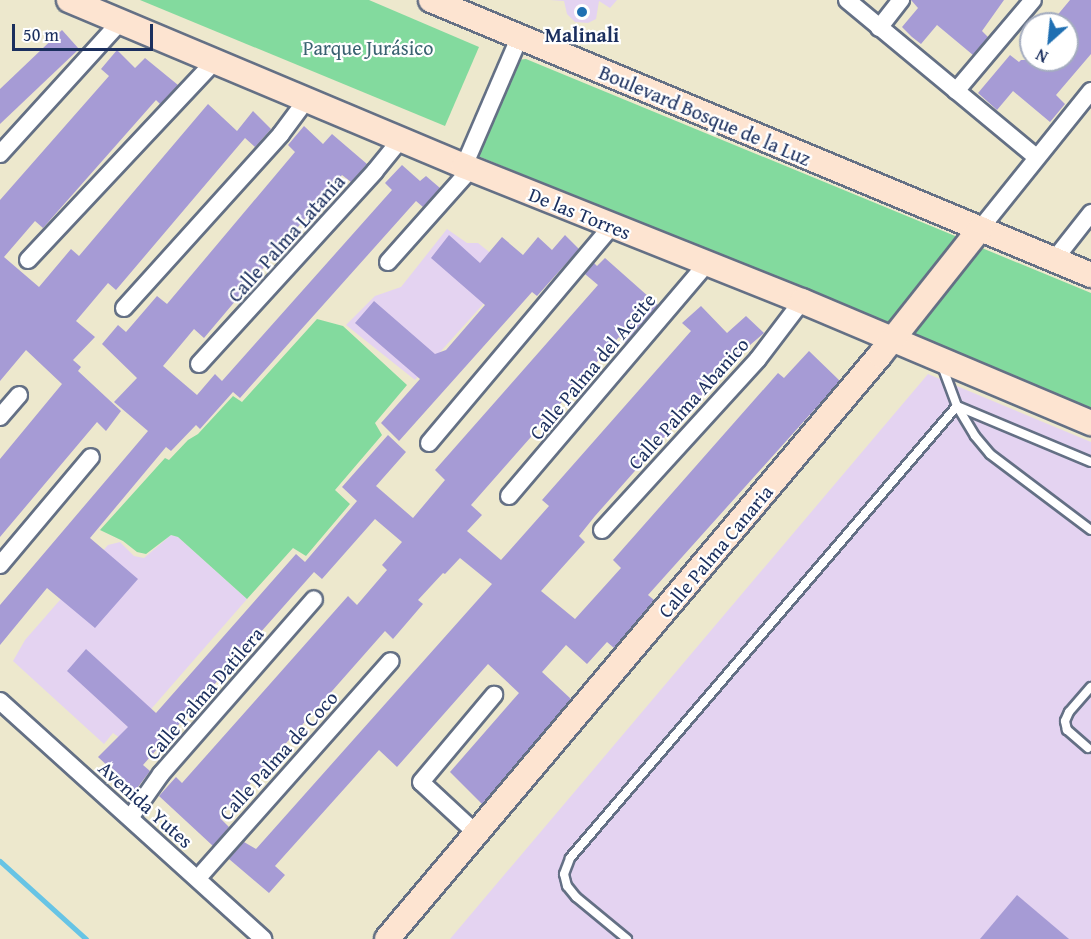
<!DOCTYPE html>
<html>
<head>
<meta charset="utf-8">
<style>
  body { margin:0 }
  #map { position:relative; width:1091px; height:939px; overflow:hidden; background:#ede8cd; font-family:"Gentium Book Plus",serif }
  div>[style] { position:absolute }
  .built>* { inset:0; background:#e4d3f1 }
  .green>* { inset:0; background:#83da9e }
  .stream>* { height:5px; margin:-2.5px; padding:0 2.5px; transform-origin:2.5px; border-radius:2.5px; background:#67c4e5 }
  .building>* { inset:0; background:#a69bd5 }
  .roads { filter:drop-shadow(2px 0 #647085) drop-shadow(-2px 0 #647085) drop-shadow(0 2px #647085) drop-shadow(0 -2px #647085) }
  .lane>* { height:8px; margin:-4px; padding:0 4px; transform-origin:4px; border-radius:4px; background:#fff }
  .street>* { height:16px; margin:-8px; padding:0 8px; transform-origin:8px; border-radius:8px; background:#fff }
  .secondary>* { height:24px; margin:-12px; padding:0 12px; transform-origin:12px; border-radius:12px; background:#fde4d1 }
  .dots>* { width:16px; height:16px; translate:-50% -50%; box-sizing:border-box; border:3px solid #fff; border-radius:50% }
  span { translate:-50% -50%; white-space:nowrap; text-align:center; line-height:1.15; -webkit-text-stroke:4.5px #fff; paint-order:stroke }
  .poi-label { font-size:20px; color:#1b2f5e; font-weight:700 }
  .park-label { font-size:20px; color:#3a6271 }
  .street-label { font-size:20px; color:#1b2f5e }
  .north { position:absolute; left:1019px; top:12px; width:60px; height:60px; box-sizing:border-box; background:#fff; border:2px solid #a4acbf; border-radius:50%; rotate:207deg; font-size:16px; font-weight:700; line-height:24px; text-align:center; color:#1b2f5e }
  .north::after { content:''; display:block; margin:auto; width:21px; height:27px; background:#1f6fb2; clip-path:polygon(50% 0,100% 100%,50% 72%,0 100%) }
  .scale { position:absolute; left:12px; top:24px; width:141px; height:27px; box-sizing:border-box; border:3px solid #1b2f5e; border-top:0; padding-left:8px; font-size:18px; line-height:21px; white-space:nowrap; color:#1b2f5e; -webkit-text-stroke:4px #fff; paint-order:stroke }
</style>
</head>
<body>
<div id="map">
  <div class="built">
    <i style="clip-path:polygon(550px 0,617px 0,610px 8px,599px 1px,596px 19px,588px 23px,575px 22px,567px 14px,564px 1px)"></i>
    <i style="clip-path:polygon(447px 229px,467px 243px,478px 243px,513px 271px,415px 380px,346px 325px,375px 296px,401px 287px)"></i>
    <i style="clip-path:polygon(928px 374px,1091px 442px,1091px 939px,450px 939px)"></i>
    <i style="clip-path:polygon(171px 535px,178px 537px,247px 599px,132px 731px,120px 738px,113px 733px,104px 744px,13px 661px,25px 640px,108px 545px,120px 542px,134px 556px,144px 558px)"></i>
  </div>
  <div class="green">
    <i style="clip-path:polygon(140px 0,369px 0,479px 47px,445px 126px)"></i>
    <i style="clip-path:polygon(526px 59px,960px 238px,889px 326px,478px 156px,517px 60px)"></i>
    <i style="clip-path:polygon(977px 246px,1091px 293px,1091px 409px,911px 334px)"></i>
    <i style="clip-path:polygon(317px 319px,343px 326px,407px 385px,375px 423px,382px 435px,335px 490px,350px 504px,306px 556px,293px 548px,247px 599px,178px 537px,171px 535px,146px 554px,137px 552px,123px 541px,100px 530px,165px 458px,169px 460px,188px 440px,198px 434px,233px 396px,242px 402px)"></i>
  </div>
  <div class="stream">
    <i style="left:0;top:861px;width:116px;rotate:42.2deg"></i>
  </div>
  <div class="building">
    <i style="clip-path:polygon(911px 0,1004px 0,982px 31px,988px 37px,973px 55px,937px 25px,921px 44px,912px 37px,902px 27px,918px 8px)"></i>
    <i style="clip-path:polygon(1070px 0,1091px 0,1091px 54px,1056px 95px,1065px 104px,1050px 122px,1013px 91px,997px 110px,978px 93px,1010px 55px,1019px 62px,1021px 60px,1067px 60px,1067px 24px,1050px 24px)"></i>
    <i style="clip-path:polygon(62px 30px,79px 49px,0 124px,0 89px)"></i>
    <i style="clip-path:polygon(117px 50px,135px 68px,145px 58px,178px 85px,160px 104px,156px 100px,43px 228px,35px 221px,4px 257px,39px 287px,71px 249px,79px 256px,208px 104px,237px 131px,253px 111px,271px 129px,255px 147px,245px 138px,116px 290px,108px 283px,76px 321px,95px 337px,73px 360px,81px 367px,78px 371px,121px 411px,106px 431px,97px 422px,0 537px,0 459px,62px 384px,26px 350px,0 381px,0 200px,109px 76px,101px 69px)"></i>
    <i style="clip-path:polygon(304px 126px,323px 144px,332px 134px,367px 164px,351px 182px,342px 175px,204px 338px,194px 329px,163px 366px,197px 395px,215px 374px,222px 381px,392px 190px,385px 183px,402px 165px,420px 181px,426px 176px,440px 188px,423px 207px,416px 201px,240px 398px,233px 392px,200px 429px,196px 425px,171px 451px,166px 447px,90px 538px,138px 579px,95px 628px,47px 588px,0 645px,0 605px,148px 431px,114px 402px,137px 378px,102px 344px,118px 325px,126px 332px,157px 296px,167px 304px,295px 152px,288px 145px)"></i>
    <i style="clip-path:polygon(449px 235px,480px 263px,502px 237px,523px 255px,538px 237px,552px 250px,565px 235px,579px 249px,537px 296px,532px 292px,399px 441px,381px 423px,420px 379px,355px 323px,374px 301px,435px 354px,446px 350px,485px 305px,431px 258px)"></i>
    <i style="clip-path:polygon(605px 258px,658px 305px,625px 343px,619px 337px,471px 505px,482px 515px,467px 531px,501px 560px,549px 506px,542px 500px,691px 331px,682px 323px,701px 306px,727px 333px,746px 316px,764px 333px,735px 358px,595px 516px,579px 536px,585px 542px,541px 591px,575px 619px,621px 568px,613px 560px,778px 373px,784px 378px,809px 351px,840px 381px,648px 595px,654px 600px,614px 648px,607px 642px,587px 664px,566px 645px,542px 672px,571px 699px,482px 804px,450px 772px,519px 693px,488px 664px,397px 767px,379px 750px,275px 866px,285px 875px,269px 893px,229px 859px,244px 842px,256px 849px,492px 584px,460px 558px,445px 574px,443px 573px,418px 600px,423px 604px,393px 639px,385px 631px,220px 818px,229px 827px,213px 846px,159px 796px,176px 777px,182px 783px,348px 596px,357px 605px,387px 570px,382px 565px,402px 542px,375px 519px,322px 579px,314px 572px,143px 765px,150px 771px,135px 791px,98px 757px,128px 727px,67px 671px,86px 649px,156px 713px,296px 554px,305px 562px,357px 501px,342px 487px,388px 435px,406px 452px,376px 486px,413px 518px,445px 480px,435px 470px,598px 285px,585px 274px,594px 263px,597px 266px)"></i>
    <i style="clip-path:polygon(1017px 895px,1069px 939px,980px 939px)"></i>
  </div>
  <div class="roads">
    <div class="lane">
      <i style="left:941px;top:363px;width:46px;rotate:69.6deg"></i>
      <i style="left:957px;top:406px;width:35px;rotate:59deg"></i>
      <i style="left:975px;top:436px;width:23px;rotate:50deg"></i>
      <i style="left:990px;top:454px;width:126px;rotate:37deg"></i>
      <i style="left:957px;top:406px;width:145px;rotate:22.7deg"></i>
      <i style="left:1088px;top:748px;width:28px;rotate:-139deg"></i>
      <i style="left:1067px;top:730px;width:9px;rotate:-103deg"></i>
      <i style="left:1065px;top:721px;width:10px;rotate:-66deg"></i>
      <i style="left:1069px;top:712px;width:33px;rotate:-49deg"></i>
      <i style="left:627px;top:939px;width:66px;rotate:-140.5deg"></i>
      <i style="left:576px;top:897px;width:14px;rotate:-129deg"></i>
      <i style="left:567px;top:886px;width:12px;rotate:-104deg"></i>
      <i style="left:564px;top:874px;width:17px;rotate:-69deg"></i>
      <i style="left:570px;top:858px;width:595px;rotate:-49.43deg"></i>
    </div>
    <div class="street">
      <i style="left:847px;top:0;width:246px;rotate:39.7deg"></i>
      <i style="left:879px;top:28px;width:36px;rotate:-52deg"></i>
      <i style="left:956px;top:91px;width:119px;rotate:-49.8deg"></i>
      <i style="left:0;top:154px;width:180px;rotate:-47.7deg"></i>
      <i style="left:464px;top:166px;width:139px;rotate:-66.7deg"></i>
      <i style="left:980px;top:229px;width:177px;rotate:-51.2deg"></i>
      <i style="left:28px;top:260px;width:273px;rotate:-46.8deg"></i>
      <i style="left:1054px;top:260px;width:60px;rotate:-51.8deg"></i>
      <i style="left:388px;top:262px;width:125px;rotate:-48.3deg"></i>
      <i style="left:124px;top:308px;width:234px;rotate:-47.9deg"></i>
      <i style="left:281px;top:134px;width:44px;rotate:-53.4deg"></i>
      <i style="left:199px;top:364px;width:261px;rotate:-47.6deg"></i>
      <i style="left:375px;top:171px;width:41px;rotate:-50.9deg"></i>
      <i style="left:0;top:417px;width:29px;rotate:-49deg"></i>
      <i style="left:429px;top:443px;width:284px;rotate:-49.9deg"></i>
      <i style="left:509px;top:496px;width:306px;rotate:-49.6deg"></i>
      <i style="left:602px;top:530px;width:231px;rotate:-47.6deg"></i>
      <i style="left:758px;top:359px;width:73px;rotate:-52.8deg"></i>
      <i style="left:0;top:565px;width:141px;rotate:-49.9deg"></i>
      <i style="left:0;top:701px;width:355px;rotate:42.1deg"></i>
      <i style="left:130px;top:818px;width:54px;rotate:-54.8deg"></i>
      <i style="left:161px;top:774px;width:232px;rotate:-48.8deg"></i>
      <i style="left:477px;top:834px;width:76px;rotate:-137.1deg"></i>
      <i style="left:421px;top:782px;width:114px;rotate:-50deg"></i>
      <i style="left:198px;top:878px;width:290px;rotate:-48.4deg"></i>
    </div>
    <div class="secondary">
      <i style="left:69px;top:0;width:428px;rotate:22.8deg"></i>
      <i style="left:464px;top:166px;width:364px;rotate:21.8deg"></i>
      <i style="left:802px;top:301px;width:314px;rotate:22.9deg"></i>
      <i style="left:431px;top:0;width:715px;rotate:22.62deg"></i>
      <i style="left:387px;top:939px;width:764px;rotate:-49.83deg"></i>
      <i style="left:880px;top:355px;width:161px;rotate:-51.6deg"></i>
    </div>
  </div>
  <div class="dots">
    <i style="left:582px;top:12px;background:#1f6fb2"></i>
  </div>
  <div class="poi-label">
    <span style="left:582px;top:34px">Malinali</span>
  </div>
  <div class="park-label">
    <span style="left:368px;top:47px">Parque Jurásico</span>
  </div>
  <div class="street-label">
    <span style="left:705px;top:115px;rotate:23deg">Boulevard Bosque de la Luz</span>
    <span style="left:580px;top:213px;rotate:22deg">De las Torres</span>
    <span style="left:286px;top:238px;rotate:-48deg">Calle Palma Latania</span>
    <span style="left:592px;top:366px;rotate:-50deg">Calle Palma del Aceite</span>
    <span style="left:688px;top:403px;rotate:-48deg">Calle Palma Abanico</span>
    <span style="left:715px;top:551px;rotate:-50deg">Calle Palma Canaria</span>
    <span style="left:204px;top:693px;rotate:-49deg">Calle Palma Datilera</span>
    <span style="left:278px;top:755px;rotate:-48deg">Calle Palma de Coco</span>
    <span style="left:146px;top:804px;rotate:42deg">Avenida Yutes</span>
  </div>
  <div class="north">N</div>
  <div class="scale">50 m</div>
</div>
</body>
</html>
